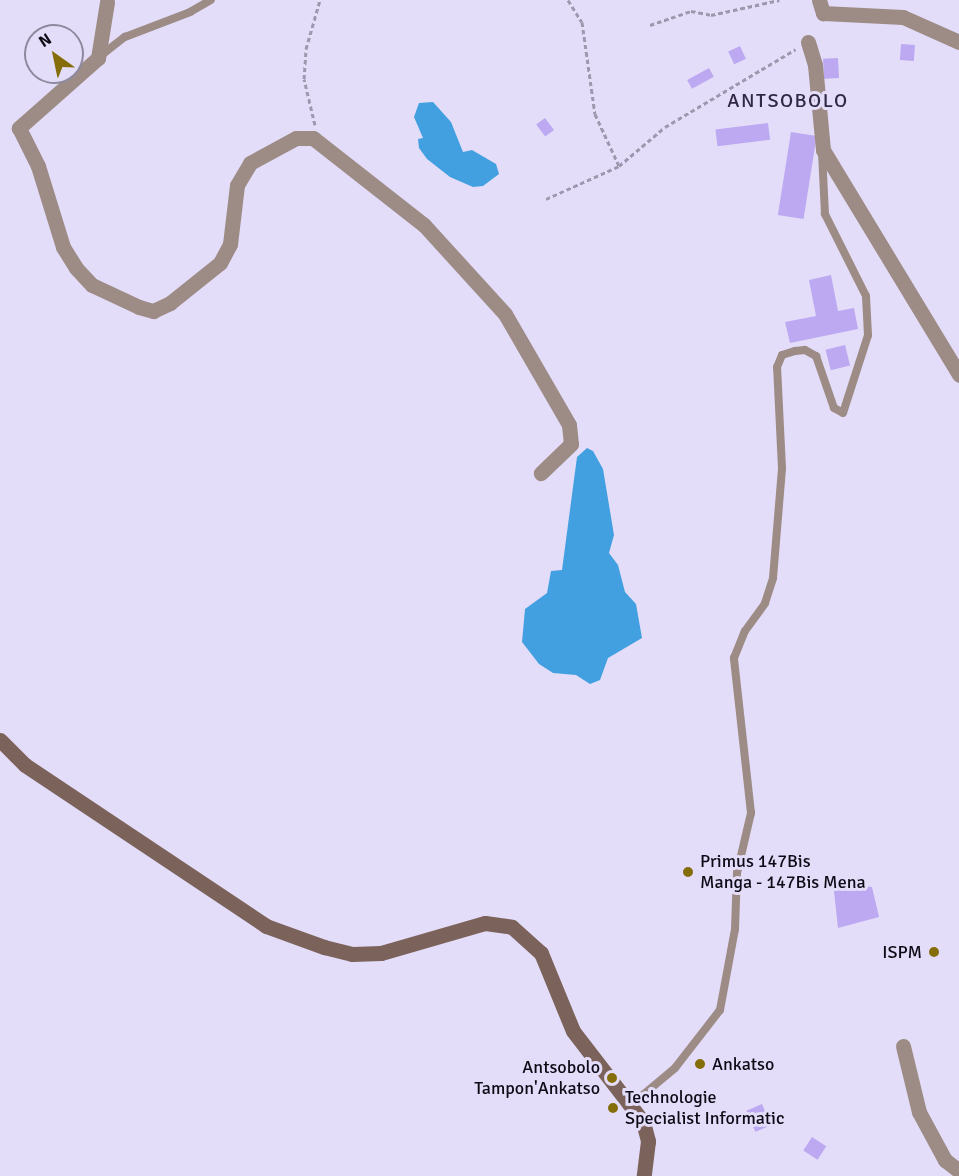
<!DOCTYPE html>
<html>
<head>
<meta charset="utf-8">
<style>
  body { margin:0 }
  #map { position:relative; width:959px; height:1176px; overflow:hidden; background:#e4ddf9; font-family:Signika,sans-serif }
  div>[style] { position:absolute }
  .water>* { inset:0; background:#42a0e0 }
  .building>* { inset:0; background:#bca9f1; transform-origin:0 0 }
  .path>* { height:3px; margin-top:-1.5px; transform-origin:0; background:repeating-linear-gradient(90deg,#9d98ae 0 4.5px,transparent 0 7.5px) }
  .lane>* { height:8px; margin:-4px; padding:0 4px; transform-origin:4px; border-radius:4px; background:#9d8c86 }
  .street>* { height:15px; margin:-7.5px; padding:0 7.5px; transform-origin:7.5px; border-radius:7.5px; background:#9d8c86 }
  .secondary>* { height:15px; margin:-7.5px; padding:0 7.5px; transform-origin:7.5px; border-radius:7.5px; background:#7b635b }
  .dots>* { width:16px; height:16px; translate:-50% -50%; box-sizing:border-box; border:3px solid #e4ddf9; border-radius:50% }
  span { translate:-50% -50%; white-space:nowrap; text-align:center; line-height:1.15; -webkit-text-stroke:6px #e4ddf9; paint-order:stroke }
  .poi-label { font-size:18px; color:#0e0b17 }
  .left { translate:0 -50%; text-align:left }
  .right { translate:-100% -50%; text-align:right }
  .neighbourhood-label { font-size:20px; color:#312944; letter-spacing:1.5px }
  .north { position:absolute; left:24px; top:24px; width:60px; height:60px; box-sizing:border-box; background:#e4ddf9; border:2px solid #8e899f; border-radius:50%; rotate:327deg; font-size:16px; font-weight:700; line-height:24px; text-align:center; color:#0e0b17 }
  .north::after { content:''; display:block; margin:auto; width:21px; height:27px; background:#856d0a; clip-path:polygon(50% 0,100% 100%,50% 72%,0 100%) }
</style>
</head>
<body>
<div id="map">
  <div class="water">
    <i style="clip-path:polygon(433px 102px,451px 122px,463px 152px,472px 150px,496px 164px,499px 174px,483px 186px,473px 187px,450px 177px,427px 159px,419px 148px,418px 139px,423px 138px,414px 117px,419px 103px)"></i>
    <i style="clip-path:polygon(587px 448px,593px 451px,603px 469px,614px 535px,609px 553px,618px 565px,625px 592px,636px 604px,642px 638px,608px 658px,600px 680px,590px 684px,576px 675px,553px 673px,539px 664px,522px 642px,525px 609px,547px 593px,551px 571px,562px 570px,577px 457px)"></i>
  </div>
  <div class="building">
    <i style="left:901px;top:44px;width:14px;height:16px;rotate:4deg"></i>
    <i style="left:740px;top:46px;width:14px;height:13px;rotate:65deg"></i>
    <i style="left:838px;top:58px;width:20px;height:15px;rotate:87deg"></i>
    <i style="left:709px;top:68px;width:10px;height:25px;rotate:61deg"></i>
    <i style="left:545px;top:118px;width:15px;height:11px;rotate:53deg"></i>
    <i style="left:768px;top:123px;width:17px;height:53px;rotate:83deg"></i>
    <i style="left:791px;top:132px;width:26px;height:84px;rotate:9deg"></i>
    <i style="clip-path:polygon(831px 275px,838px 311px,854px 308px,858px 329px,790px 343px,785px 322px,816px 316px,809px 280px)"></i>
    <i style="left:845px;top:345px;width:21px;height:20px;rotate:76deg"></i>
    <i style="clip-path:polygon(833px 882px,872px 887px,879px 917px,838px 928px)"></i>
    <i style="left:762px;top:1104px;width:23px;height:17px;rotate:67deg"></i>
    <i style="left:812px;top:1137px;width:17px;height:16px;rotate:33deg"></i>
  </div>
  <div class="path">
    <i style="left:568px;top:0;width:26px;rotate:58deg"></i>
    <i style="left:582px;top:22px;width:93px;rotate:82deg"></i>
    <i style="left:595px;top:114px;width:57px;rotate:65.2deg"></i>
    <i style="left:650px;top:25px;width:43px;rotate:-18.9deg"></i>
    <i style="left:691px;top:11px;width:20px;rotate:11deg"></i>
    <i style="left:711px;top:15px;width:70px;rotate:-12.4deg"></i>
    <i style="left:315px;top:125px;width:47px;rotate:-103.4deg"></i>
    <i style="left:304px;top:79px;width:30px;rotate:-86deg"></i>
    <i style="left:306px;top:49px;width:51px;rotate:-74.1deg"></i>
    <i style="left:546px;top:199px;width:80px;rotate:-24.3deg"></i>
    <i style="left:619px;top:166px;width:60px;rotate:-40.3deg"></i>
    <i style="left:665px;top:127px;width:152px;rotate:-30.8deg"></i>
  </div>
  <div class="lane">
    <i style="left:99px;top:57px;width:33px;rotate:-38deg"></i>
    <i style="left:125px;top:37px;width:70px;rotate:-21deg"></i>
    <i style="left:190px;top:12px;width:24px;rotate:-30deg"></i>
    <i style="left:632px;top:1104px;width:56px;rotate:-39.9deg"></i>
    <i style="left:675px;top:1068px;width:73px;rotate:-52.2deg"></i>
    <i style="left:720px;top:1010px;width:82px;rotate:-79.5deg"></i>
    <i style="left:735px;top:929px;width:56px;rotate:-88deg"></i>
    <i style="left:737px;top:873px;width:62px;rotate:-76.9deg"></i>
    <i style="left:751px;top:813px;width:156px;rotate:-96.3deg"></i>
    <i style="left:734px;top:658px;width:29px;rotate:-68deg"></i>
    <i style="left:745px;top:631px;width:34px;rotate:-54deg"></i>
    <i style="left:765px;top:603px;width:26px;rotate:-72deg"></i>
    <i style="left:773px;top:578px;width:110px;rotate:-85.3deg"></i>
    <i style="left:782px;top:468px;width:101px;rotate:-92.8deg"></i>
    <i style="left:777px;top:367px;width:13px;rotate:-67deg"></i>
    <i style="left:782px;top:355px;width:14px;rotate:-17deg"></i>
    <i style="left:795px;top:351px;width:10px;rotate:-6deg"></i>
    <i style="left:805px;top:350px;width:13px;rotate:29deg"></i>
    <i style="left:816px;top:356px;width:55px;rotate:70.9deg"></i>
    <i style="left:834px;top:408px;width:10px;rotate:29deg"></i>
    <i style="left:843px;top:413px;width:82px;rotate:-72.2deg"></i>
    <i style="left:868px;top:335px;width:39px;rotate:-93deg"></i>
    <i style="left:866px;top:296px;width:92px;rotate:-116.6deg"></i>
    <i style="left:825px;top:214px;width:61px;rotate:-92.8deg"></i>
  </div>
  <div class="street">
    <i style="left:819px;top:0;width:14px;rotate:73deg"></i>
    <i style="left:823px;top:13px;width:80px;rotate:2.9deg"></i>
    <i style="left:903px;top:17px;width:61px;rotate:24.1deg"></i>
    <i style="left:107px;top:2px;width:57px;rotate:99.1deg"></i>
    <i style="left:98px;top:58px;width:106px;rotate:138.5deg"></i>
    <i style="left:19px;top:128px;width:42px;rotate:63.4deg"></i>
    <i style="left:38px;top:166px;width:85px;rotate:72.8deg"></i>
    <i style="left:63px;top:247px;width:25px;rotate:58deg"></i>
    <i style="left:76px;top:268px;width:23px;rotate:47deg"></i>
    <i style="left:92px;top:285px;width:52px;rotate:25.1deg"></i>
    <i style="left:139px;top:307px;width:15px;rotate:16deg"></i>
    <i style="left:153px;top:311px;width:19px;rotate:-25deg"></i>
    <i style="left:170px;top:303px;width:64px;rotate:-38.7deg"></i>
    <i style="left:220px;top:263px;width:21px;rotate:-62deg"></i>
    <i style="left:230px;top:244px;width:59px;rotate:-83.2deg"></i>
    <i style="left:237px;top:185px;width:26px;rotate:-59deg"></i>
    <i style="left:250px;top:163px;width:52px;rotate:-28.5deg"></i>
    <i style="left:296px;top:138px;width:17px"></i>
    <i style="left:313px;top:138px;width:141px;rotate:38.1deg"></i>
    <i style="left:424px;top:225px;width:120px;rotate:47.7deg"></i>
    <i style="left:505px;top:314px;width:128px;rotate:60deg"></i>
    <i style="left:569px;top:425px;width:19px;rotate:84deg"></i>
    <i style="left:571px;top:444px;width:42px;rotate:136deg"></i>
    <i style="left:808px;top:42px;width:24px;rotate:73deg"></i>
    <i style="left:815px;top:65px;width:85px;rotate:84.6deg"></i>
    <i style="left:823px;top:150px;width:263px;rotate:58.8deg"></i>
    <i style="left:903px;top:1046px;width:68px;rotate:76.4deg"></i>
    <i style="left:919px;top:1112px;width:55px;rotate:61.6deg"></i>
    <i style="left:945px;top:1160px;width:18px;rotate:38deg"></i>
  </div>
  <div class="secondary">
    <i style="left:0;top:740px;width:35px;rotate:45deg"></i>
    <i style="left:25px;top:765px;width:290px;rotate:33.7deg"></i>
    <i style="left:266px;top:926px;width:62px;rotate:19.9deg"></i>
    <i style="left:324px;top:947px;width:29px;rotate:14deg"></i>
    <i style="left:352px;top:954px;width:29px;rotate:-2deg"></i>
    <i style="left:381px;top:953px;width:108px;rotate:-16.1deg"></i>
    <i style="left:485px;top:923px;width:27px;rotate:8deg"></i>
    <i style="left:512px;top:927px;width:39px;rotate:42deg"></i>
    <i style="left:541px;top:953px;width:84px;rotate:67.7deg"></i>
    <i style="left:573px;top:1031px;width:115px;rotate:52.4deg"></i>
    <i style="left:643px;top:1122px;width:20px;rotate:75deg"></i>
    <i style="left:648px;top:1141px;width:35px;rotate:97deg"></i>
  </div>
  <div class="dots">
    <i style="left:688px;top:872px;background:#856d0a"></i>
    <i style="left:934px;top:952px;background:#856d0a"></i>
    <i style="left:700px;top:1064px;background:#856d0a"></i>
    <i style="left:612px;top:1078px;background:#856d0a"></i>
    <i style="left:613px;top:1108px;background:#856d0a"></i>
  </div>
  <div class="poi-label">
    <span class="left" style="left:700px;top:872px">Primus 147Bis<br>Manga - 147Bis Mena</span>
    <span class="right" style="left:922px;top:952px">ISPM</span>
    <span class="left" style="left:712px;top:1064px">Ankatso</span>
    <span class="right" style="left:600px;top:1078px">Antsobolo<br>Tampon'Ankatso</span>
    <span class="left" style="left:625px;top:1108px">Technologie<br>Specialist Informatic</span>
  </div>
  <div class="neighbourhood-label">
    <span style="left:788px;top:100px">ANTSOBOLO</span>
  </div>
  <div class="north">N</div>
</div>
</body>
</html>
